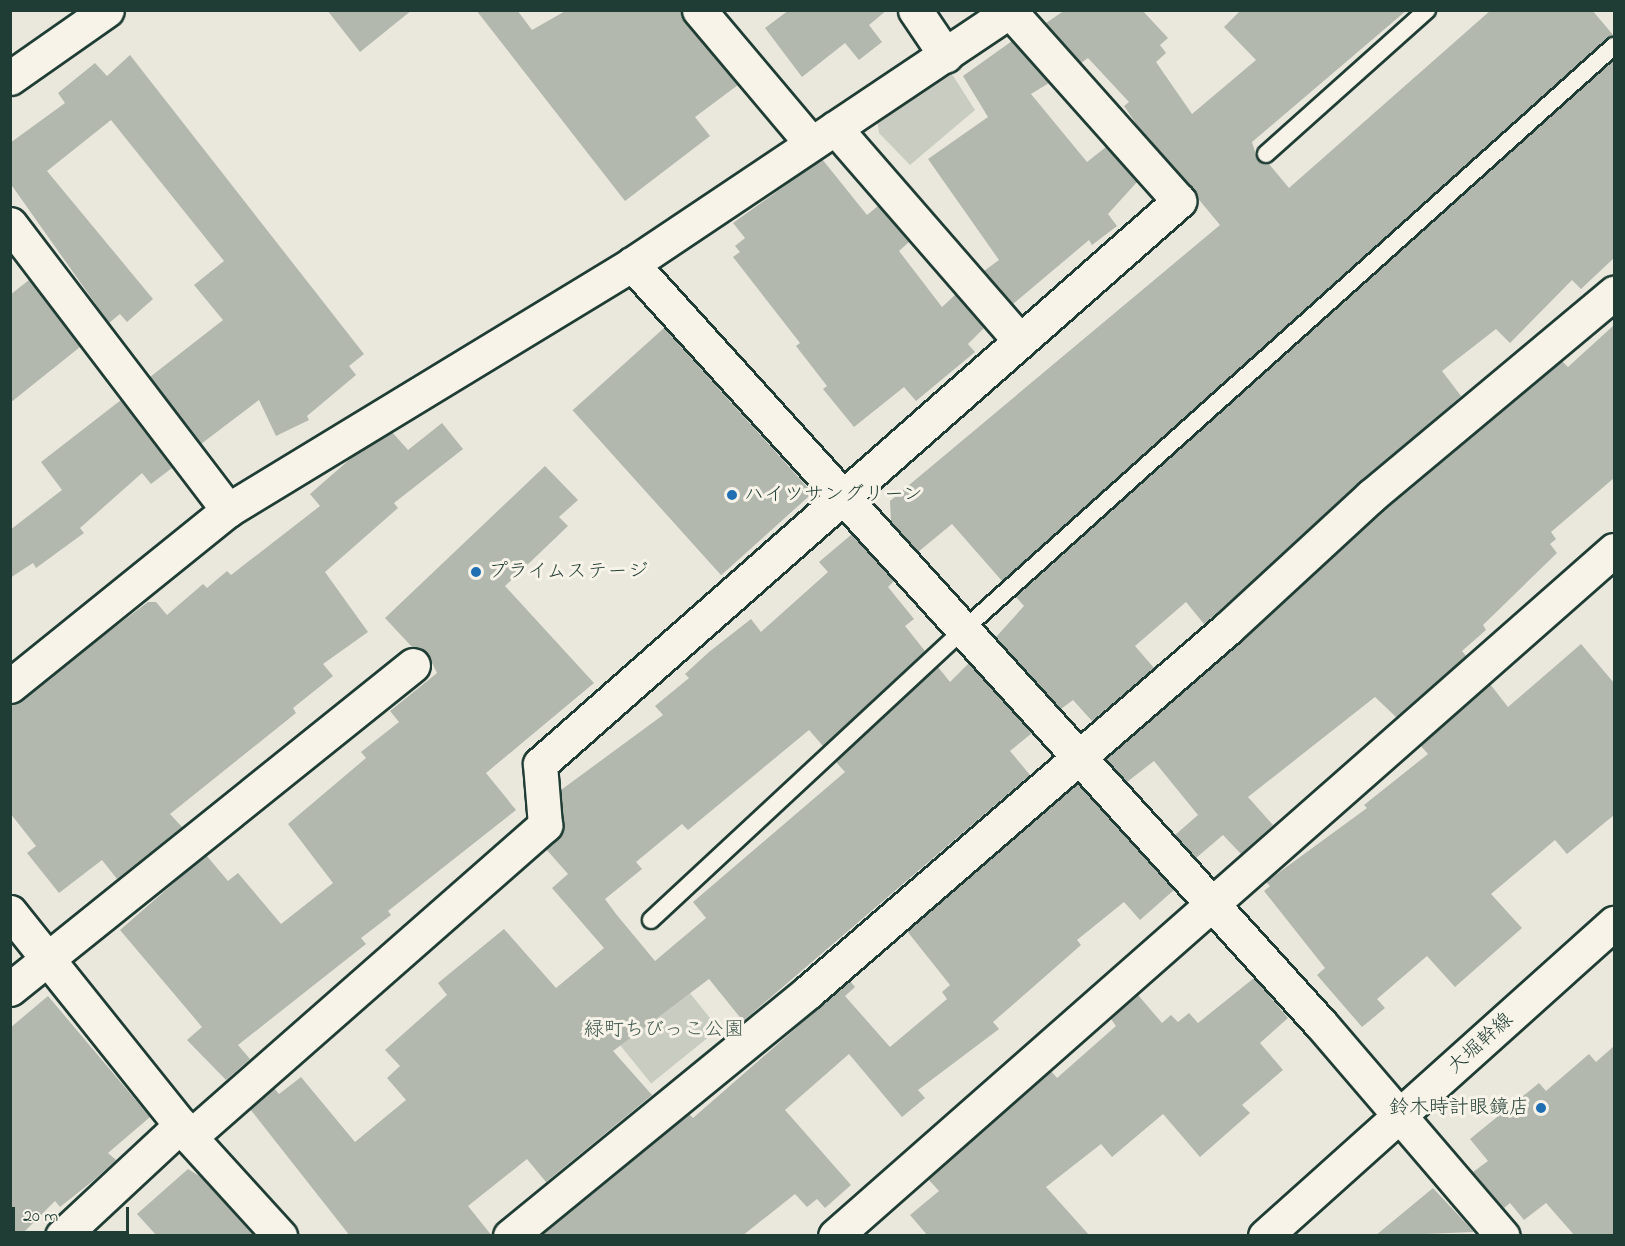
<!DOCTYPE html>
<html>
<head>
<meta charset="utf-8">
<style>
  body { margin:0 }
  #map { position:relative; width:1625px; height:1246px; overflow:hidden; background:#eae8dd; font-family:"Indie Flower","Klee One",sans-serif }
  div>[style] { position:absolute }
  .green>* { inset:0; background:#c8ccc1; transform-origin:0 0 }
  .building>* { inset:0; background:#b2b8ae; transform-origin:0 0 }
  .roads { filter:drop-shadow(2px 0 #1f3d34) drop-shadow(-2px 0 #1f3d34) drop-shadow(0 2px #1f3d34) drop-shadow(0 -2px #1f3d34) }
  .lane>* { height:16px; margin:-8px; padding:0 8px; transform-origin:8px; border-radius:8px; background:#f7f3e8 }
  .street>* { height:33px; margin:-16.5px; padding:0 16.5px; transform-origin:16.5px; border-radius:16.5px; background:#f7f3e8 }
  .secondary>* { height:33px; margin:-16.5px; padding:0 16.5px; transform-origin:16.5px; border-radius:16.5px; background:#f7f3e8 }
  .primary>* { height:33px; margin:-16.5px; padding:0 16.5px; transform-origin:16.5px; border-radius:16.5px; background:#f7f3e8 }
  .dots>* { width:16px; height:16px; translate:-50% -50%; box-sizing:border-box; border:3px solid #f7f3e8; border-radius:50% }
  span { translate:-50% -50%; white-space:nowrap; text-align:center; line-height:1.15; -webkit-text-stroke:6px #f7f3e8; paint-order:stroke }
  .poi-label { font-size:20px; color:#1f3d34 }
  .left { translate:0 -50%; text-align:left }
  .right { translate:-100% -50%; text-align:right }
  .park-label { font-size:20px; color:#415a50 }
  .street-label { font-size:20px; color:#1f3d34 }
  .frame { position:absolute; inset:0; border:12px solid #1f3d34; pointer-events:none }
  .scale { position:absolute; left:12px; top:1207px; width:117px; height:27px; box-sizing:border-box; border:3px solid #1f3d34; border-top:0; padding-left:8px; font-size:18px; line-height:21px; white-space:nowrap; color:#1f3d34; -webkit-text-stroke:4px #f7f3e8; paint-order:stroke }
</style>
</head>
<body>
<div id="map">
  <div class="green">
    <i style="clip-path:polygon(950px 71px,975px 110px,910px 165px,879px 133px,877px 118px)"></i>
    <i style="left:676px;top:976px;width:68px;height:87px;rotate:51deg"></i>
  </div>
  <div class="building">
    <i style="clip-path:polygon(327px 10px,412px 10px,360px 52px)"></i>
    <i style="clip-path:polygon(476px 10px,517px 10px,532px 30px,567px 10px,681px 10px,738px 85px,695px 117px,710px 136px,625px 201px)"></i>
    <i style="clip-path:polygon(789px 10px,887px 10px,869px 25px,882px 42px,859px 60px,845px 43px,802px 77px,765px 28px)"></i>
    <i style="clip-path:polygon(1065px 10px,1142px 10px,1168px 38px,1160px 45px,1166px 53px,1156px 62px,1192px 114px,1256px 60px,1224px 27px,1241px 10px,1407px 10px,1252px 142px,1258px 161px,1269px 164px,1289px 188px,1491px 10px,1592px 10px,1614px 36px,1002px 581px,952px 524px,918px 552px,891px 522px,890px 501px,1220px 225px,1137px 125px,1124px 106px,1129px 102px,1088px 58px,1081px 63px,1046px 23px)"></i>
    <i style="clip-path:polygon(1012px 41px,1049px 83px,1031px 94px,1087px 162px,1106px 147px,1137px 182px,1108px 214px,1117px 226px,1092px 245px,1089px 240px,1013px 304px,984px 271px,999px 260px,928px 159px,988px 117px,963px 76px)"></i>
    <i style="clip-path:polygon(130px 55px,364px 354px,349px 366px,356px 375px,307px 416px,309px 420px,276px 436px,259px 400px,201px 444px,150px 377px,223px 320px,194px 285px,224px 261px,111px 120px,47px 171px,153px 299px,127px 322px,120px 314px,109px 323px,10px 183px,10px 143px,65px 103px,58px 93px,95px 63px,107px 76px)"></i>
    <i style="clip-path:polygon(1614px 60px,1614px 258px,1581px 289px,1572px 280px,1510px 343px,1496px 329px,1442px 371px,1461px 396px,1204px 624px,1186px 602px,1135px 646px,1154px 668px,1092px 721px,1073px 700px,1061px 709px,996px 637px,1024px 606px,1016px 597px)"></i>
    <i style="clip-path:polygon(822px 159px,867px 215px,878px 206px,909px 242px,899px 251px,942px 307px,955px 295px,984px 328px,968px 344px,975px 352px,916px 401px,904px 387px,854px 427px,823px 389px,827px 386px,796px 346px,800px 343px,733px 257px,740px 252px,735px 246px,745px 238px,733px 223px)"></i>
    <i style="clip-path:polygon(29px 280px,80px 347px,10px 403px,10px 295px)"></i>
    <i style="clip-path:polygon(1614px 325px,1614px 478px,1551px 532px,1556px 539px,1550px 544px,1557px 553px,1483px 625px,1486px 630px,1462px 651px,1466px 656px,1396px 717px,1375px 697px,1248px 797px,1273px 825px,1241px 854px,1223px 835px,1196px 858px,1175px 835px,1198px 815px,1154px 761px,1127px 782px,1106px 759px,1383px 510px,1562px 361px,1568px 367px)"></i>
    <i style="left:664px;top:328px;width:222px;height:123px;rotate:48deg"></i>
    <i style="clip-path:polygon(121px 400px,172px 468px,151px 484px,142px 473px,80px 528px,84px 533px,36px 568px,33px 563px,10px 578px,10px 530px,62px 490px,41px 462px)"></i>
    <i style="clip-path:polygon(442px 423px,463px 449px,394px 503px,398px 508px,325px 572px,368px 632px,323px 664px,333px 676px,293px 708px,296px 713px,170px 814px,182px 827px,117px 879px,102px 860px,59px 893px,27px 853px,36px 846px,10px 813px,10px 706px,148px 602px,156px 602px,167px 615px,203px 584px,207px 588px,227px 571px,231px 575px,320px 506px,310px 494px,357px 453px,392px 432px,408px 450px)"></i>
    <i style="clip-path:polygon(545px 466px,578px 500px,559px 517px,568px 526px,505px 586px,594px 683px,486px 773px,516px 810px,388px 911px,391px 915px,361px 938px,366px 944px,238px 1045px,250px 1059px,226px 1080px,187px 1040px,202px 1027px,120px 930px,206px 855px,228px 881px,238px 873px,281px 924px,333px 883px,288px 824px,366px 758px,361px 752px,399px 722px,390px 711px,437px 673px,427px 653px,412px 647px,385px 618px)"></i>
    <i style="clip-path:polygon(852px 534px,894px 581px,888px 587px,914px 619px,905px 626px,925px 651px,823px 746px,809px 730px,688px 830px,682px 824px,636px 862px,642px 869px,605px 899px,616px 914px,655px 961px,706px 918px,693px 902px,845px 772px,836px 762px,938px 667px,950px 682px,969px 663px,1032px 733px,1010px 751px,1030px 775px,743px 1021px,709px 979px,613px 1051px,652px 1095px,546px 1182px,527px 1159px,468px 1206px,492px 1236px,350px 1236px,250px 1109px,274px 1088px,279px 1094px,301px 1077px,355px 1142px,406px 1100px,387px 1078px,400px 1066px,385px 1050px,447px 995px,438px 983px,504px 929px,556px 988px,604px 948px,552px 888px,568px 874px,546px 849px,563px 832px,561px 790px,663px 715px,655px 706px,689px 678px,685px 674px,709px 652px,751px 619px,761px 632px,828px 572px,819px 562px)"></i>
    <i style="clip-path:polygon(1581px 644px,1614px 683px,1614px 815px,1567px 854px,1555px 840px,1491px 894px,1522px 928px,1455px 987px,1427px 956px,1377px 999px,1385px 1008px,1362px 1027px,1317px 975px,1325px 968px,1264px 891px,1270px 886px,1266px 882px,1367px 808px,1364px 805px,1428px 754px,1420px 745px,1490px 684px,1508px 707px)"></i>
    <i style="clip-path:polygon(1077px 783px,1174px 890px,1140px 920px,1124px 902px,1077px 940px,1081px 945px,993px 1022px,999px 1029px,918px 1090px,925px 1098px,902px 1117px,849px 1054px,785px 1110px,851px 1185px,825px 1208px,817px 1199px,807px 1207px,795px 1194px,742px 1236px,540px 1236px,689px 1114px,693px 1118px,850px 981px,855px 987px,845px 996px,890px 1047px,947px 999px,942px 992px,950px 985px,907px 931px)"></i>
    <i style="clip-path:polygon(1254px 978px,1288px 1018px,1260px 1043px,1283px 1070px,1242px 1105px,1250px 1113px,1200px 1157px,1163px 1114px,1112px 1157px,1101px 1144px,1046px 1187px,1090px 1236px,928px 1236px,910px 1215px,939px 1191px,928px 1179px,1051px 1071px,1057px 1078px,1116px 1026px,1111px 1019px,1138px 995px,1162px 1023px,1171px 1015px,1178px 1022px,1189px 1013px,1198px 1023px)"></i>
    <i style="clip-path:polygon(48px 996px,150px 1117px,108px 1153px,116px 1160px,94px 1180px,60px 1207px,55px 1201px,20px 1236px,10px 1236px,10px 1028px)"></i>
    <i style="clip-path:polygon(1614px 1046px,1614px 1236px,1575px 1236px,1546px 1203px,1524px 1220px,1510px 1203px,1504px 1208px,1473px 1172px,1488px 1161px,1470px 1139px,1539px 1083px,1546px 1091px,1589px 1054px,1596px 1062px)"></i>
    <i style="clip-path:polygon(188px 1169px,201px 1177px,254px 1236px,157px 1236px,137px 1214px)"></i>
    <i style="clip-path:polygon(1433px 1188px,1474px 1232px,1375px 1236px)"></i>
  </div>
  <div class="roads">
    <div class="lane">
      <i style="left:1266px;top:154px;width:216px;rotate:-41.8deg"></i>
      <i style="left:651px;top:920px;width:425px;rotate:-42.9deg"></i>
      <i style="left:962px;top:631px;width:876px;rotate:-41.9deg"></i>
    </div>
    <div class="street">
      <i style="left:699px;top:10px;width:174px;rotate:49.9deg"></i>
      <i style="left:915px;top:10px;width:55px;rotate:56deg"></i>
      <i style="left:835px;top:128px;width:282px;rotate:49deg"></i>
      <i style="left:10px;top:224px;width:360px;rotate:52.7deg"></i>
      <i style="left:632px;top:264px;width:1026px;rotate:47.81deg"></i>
      <i style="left:1321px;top:1024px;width:279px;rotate:49.4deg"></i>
      <i style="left:10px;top:686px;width:280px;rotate:-38.9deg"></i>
      <i style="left:228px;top:510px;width:473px;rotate:-31.3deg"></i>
      <i style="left:632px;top:264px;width:456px;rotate:-33.8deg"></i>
      <i style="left:10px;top:912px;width:288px;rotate:51.3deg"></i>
      <i style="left:190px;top:1137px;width:134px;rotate:47.7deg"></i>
      <i style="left:10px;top:989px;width:517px;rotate:-38.8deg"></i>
      <i style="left:190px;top:1137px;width:473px;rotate:-41.3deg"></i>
      <i style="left:545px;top:825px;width:61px;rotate:-94.7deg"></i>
      <i style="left:540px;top:764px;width:852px;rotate:-41.38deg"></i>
      <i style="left:1179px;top:201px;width:254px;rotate:-131.7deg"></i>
      <i style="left:62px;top:1236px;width:163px;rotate:-43deg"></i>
      <i style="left:510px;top:1236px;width:385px;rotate:-39.3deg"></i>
      <i style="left:808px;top:992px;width:556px;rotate:-40.91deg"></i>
      <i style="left:1228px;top:628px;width:195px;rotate:-42.7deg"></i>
      <i style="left:1371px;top:496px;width:317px;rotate:-39.9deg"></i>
      <i style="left:835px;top:1236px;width:1038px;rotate:-41.37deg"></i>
    </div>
    <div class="secondary">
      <i style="left:1265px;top:1236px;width:469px;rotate:-41.9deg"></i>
    </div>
    <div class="primary">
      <i style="left:10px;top:78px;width:118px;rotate:-35deg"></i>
    </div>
  </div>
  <div class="dots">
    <i style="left:732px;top:495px;background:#1f6fb2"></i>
    <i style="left:476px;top:572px;background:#1f6fb2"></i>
    <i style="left:1541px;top:1108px;background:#1f6fb2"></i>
  </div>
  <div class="poi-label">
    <span class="left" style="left:744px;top:495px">ハイツサングリーン</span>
    <span class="left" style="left:488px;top:572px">プライムステージ</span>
    <span class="right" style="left:1529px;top:1108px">鈴木時計眼鏡店</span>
  </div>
  <div class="park-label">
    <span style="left:664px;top:1030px">緑町ちびっこ公園</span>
  </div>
  <div class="street-label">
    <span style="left:1481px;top:1044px;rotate:-42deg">大堀幹線</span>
  </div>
  <div class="frame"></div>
  <div class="scale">20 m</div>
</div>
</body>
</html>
